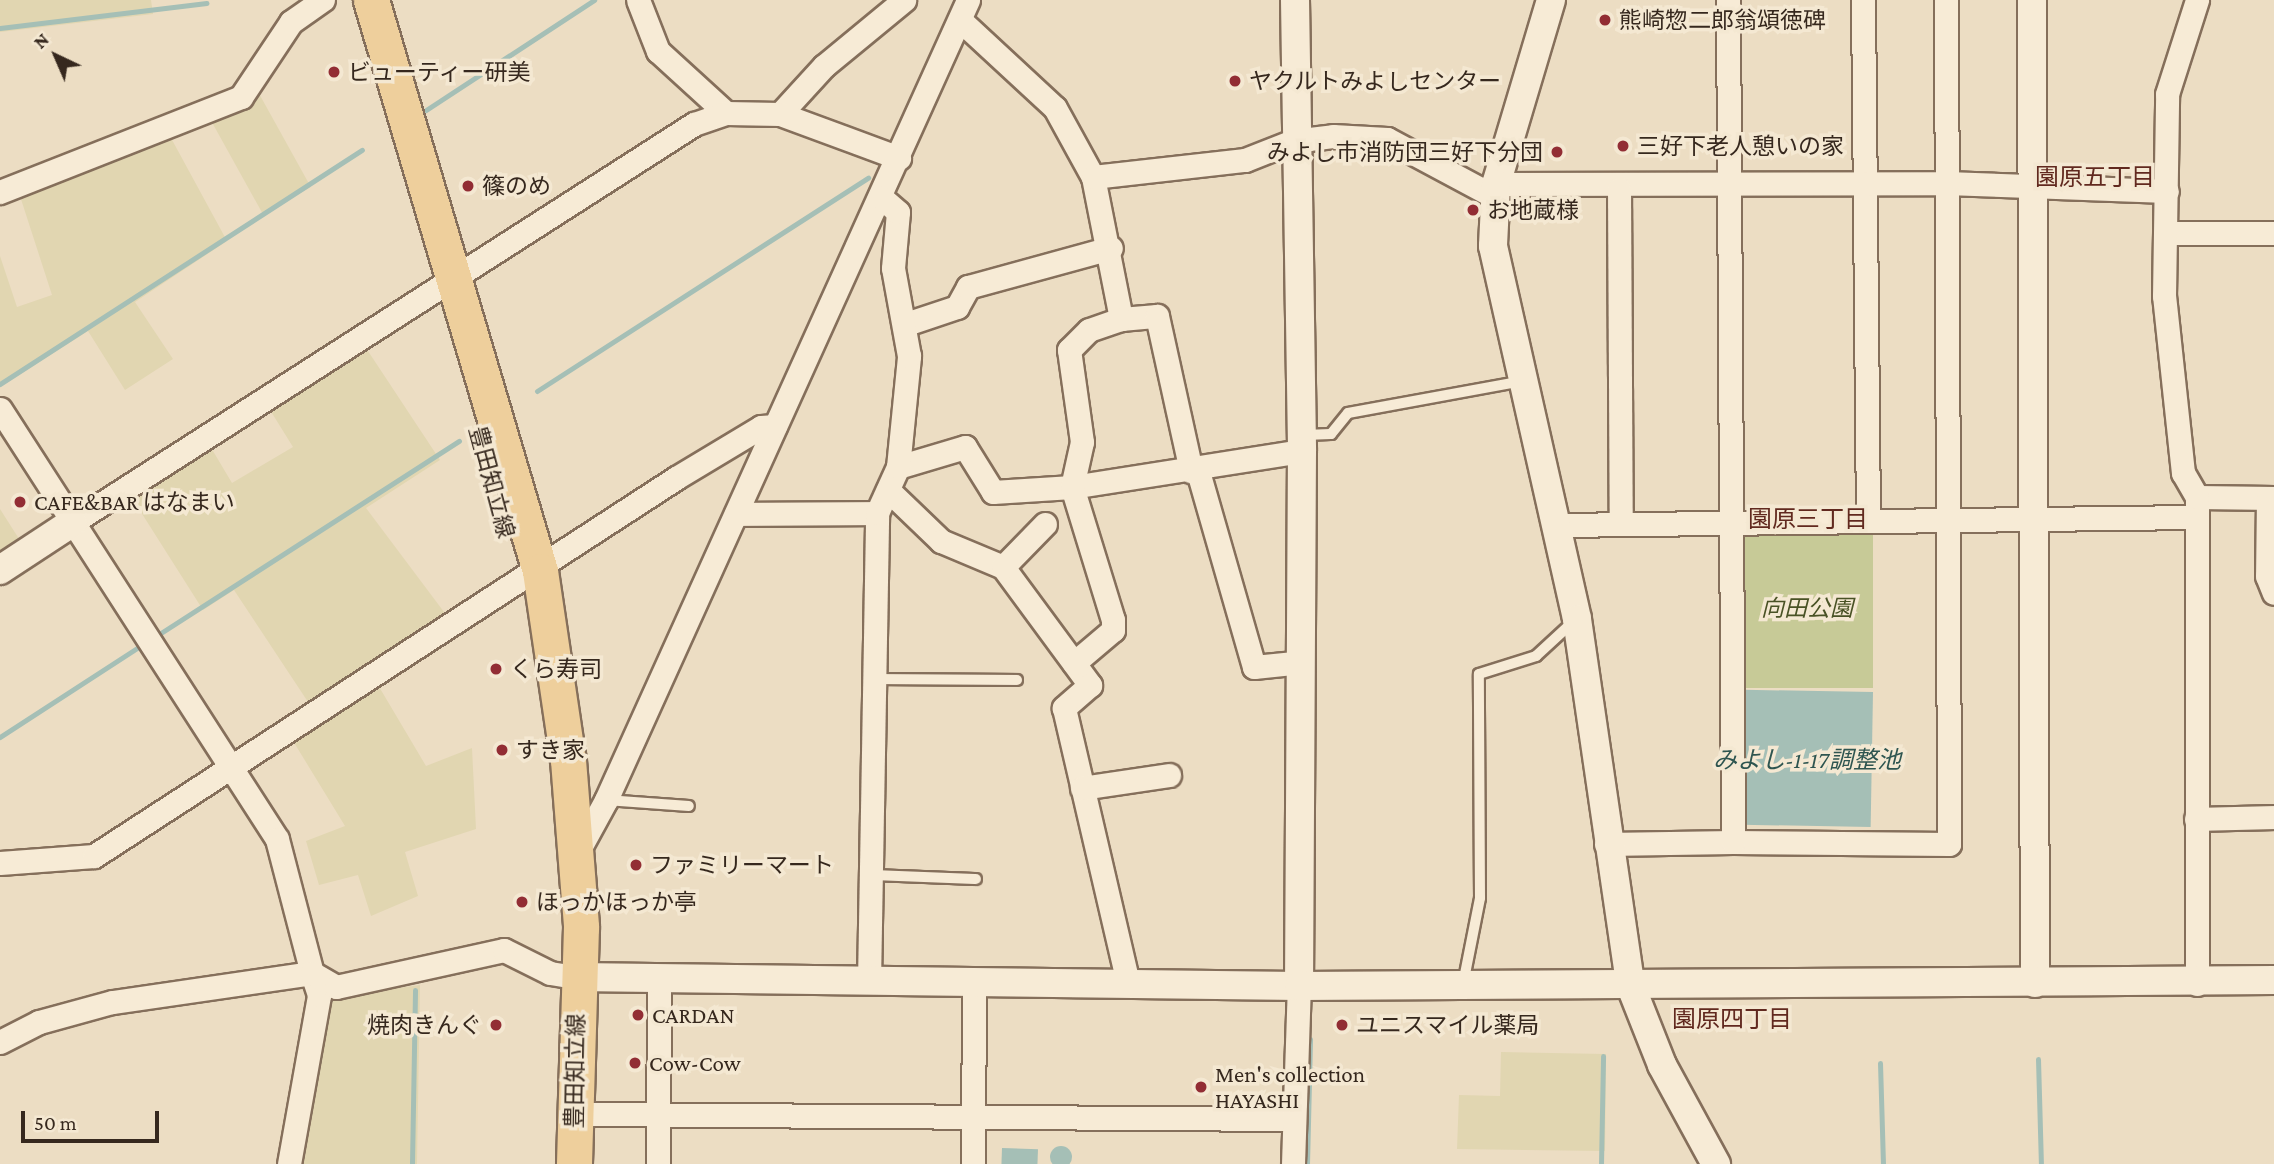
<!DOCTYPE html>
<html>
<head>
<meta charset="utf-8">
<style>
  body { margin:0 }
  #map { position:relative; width:2274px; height:1164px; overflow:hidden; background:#ecddc3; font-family:"Crimson Pro","Noto Sans JP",serif }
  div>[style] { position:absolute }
  .farmland>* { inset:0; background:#e1d6b1; transform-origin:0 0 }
  .green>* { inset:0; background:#c7ca97; transform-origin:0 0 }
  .water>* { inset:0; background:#a5bfb6; transform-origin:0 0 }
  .round { border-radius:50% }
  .stream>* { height:5px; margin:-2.5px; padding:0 2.5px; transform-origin:2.5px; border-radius:2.5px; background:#a5bfb6 }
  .roads { filter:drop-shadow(2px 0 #856f5b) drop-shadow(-2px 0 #856f5b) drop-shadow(0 2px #856f5b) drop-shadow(0 -2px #856f5b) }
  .service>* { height:10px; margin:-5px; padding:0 5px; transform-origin:5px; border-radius:5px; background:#f7ebd6 }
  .minor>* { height:23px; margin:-11.5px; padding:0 11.5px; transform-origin:11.5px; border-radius:11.5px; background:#f7ebd6 }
  .tertiary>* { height:28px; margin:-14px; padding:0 14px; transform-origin:14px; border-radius:14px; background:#f7ebd6 }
  .primary>* { height:35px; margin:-17.5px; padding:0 17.5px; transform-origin:17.5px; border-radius:17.5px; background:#eecf9c }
  .dots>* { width:19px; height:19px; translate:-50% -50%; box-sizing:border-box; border:4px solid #f4e8d2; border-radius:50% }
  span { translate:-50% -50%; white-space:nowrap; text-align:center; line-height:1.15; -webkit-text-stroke:7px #f4e8d2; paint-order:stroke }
  .poi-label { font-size:23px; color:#36281e }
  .left { translate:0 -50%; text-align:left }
  .right { translate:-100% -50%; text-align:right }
  .street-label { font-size:23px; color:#36281e }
  .park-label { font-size:23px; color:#495225; font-style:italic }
  .neighbourhood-label { font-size:24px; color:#61291f }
  .water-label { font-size:24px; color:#2e5550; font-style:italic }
  .north { position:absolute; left:21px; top:21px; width:70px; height:70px; -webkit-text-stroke:5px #f4e8d2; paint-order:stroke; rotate:316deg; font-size:19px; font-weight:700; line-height:28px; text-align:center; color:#36281e }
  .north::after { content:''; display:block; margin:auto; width:24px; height:32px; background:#36281e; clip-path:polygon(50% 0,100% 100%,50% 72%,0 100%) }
  .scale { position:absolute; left:21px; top:1111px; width:138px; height:32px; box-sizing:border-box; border:4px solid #36281e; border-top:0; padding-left:9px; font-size:21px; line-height:24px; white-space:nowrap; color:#36281e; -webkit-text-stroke:5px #f4e8d2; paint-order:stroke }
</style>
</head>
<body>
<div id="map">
  <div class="farmland">
    <i style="clip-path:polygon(0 0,151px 0,153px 14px,0 32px)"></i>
    <i style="left:257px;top:90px;width:111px;height:55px;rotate:61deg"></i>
    <i style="clip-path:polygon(160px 138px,171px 138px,227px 241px,135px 302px,173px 359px,125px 390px,88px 331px,0 387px,0 256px,17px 307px,52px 295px,19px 193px)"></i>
    <i style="clip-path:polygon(366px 348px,440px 460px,366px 508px,450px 620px,312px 708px,234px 590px,203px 610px,132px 498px,210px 446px,232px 483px,293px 447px,270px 410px)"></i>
    <i style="clip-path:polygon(0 509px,21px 542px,0 555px)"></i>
    <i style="clip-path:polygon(375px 680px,426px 766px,472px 748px,476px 829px,405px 852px,418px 896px,371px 916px,358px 875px,319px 885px,306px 841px,345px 826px,290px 736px)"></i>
    <i style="clip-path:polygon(420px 985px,417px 1164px,296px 1164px,327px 998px)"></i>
    <i style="clip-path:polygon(1501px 1052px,1606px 1054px,1605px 1151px,1457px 1149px,1459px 1095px,1500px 1096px)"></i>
  </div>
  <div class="green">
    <i style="left:1741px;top:532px;width:132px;height:156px"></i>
  </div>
  <div class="water">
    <i style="left:1873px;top:692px;width:135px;height:129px;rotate:91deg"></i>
    <i class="round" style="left:1050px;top:1146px;width:22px;height:22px"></i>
    <i style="left:1002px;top:1148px;width:36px;height:16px;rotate:2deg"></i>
  </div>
  <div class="stream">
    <i style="left:0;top:28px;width:208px;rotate:-6.9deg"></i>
    <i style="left:426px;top:110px;width:201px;rotate:-33.2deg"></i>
    <i style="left:0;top:384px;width:431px;rotate:-32.9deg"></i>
    <i style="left:537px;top:391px;width:394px;rotate:-32.8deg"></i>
    <i style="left:153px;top:638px;width:364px;rotate:-32.8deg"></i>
    <i style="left:0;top:737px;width:173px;rotate:-33deg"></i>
    <i style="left:2038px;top:1059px;width:105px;rotate:88.4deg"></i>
    <i style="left:1880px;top:1063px;width:101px;rotate:88.3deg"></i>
    <i style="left:412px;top:1164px;width:174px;rotate:-89deg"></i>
    <i style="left:1307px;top:1164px;width:125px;rotate:-88.6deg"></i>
    <i style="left:1601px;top:1164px;width:108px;rotate:-88.9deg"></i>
  </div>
  <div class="roads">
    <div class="service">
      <i style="left:1304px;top:435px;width:27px;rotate:-2deg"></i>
      <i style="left:1331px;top:434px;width:27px;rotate:-51deg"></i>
      <i style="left:1348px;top:413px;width:177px;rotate:-10.4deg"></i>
      <i style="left:876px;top:679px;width:141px;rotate:0.4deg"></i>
      <i style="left:606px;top:800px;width:83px;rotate:4.1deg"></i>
      <i style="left:872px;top:875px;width:104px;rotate:2.2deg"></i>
      <i style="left:1463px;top:984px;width:88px;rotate:-78.8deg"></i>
      <i style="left:1480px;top:898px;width:224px;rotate:-90.3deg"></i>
      <i style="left:1479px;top:674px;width:60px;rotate:-17.5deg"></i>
      <i style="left:1536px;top:656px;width:52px;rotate:-42.6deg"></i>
    </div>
    <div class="minor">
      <i style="left:638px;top:0;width:55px;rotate:68.6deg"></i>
      <i style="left:658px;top:51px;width:92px;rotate:42.4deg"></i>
      <i style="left:1863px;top:0;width:520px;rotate:89.45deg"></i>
      <i style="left:960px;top:20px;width:129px;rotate:42.8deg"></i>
      <i style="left:1055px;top:108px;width:79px;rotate:61.2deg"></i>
      <i style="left:1093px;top:177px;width:145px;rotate:78.8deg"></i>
      <i style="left:1121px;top:319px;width:36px;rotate:-5deg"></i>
      <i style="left:1157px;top:316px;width:159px;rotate:77.6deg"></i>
      <i style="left:780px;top:114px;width:65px;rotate:-47.5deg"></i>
      <i style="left:824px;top:66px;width:104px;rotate:-39.5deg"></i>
      <i style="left:1093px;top:177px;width:153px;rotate:-6.4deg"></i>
      <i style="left:1245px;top:160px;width:52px;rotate:-21.6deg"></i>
      <i style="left:1293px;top:141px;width:40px;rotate:-7.1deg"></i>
      <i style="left:1333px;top:136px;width:54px;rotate:3.2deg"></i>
      <i style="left:1387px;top:139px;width:123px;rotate:28.2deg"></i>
      <i style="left:1496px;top:184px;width:450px;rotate:-0.1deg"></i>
      <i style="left:1946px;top:183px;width:221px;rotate:2.1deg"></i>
      <i style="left:1619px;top:189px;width:331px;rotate:89.7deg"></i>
      <i style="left:0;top:192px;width:259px;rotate:-21.5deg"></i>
      <i style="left:241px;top:97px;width:90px;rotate:-56.3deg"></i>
      <i style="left:291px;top:22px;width:39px;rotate:-35deg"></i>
      <i style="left:2166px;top:233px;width:108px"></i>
      <i style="left:906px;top:324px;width:54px;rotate:-18.4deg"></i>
      <i style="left:957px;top:307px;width:23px;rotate:-61deg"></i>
      <i style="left:968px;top:287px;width:148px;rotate:-15.3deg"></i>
      <i style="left:0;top:409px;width:511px;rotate:57.21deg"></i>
      <i style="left:277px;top:839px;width:138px;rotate:75.4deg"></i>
      <i style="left:312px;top:973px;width:202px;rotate:171.7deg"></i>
      <i style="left:112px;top:1002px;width:76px;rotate:164.7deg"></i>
      <i style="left:39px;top:1022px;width:44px;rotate:152.9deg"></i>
      <i style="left:898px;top:467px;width:70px;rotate:-16.6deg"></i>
      <i style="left:965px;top:447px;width:53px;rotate:58.1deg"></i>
      <i style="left:993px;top:492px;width:79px;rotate:-3.6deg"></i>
      <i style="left:1072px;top:487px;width:233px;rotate:-8.9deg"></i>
      <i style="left:1197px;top:468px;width:207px;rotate:74deg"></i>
      <i style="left:1254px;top:667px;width:48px;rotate:-5.9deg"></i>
      <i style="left:888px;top:490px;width:74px;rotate:43.9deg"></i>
      <i style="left:941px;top:541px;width:67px;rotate:22.8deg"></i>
      <i style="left:1003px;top:567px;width:147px;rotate:53.6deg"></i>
      <i style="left:1090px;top:685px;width:35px;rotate:139deg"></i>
      <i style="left:1064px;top:708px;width:282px;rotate:76.9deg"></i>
      <i style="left:2197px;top:497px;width:77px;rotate:0.7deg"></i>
      <i style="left:2268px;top:498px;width:78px;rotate:90.7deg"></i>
      <i style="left:2267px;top:576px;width:18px;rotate:68deg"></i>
      <i style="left:736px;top:514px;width:141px;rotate:-0.4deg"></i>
      <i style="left:73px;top:522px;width:738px;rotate:-32.66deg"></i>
      <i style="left:694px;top:124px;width:34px;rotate:-19deg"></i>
      <i style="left:726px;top:113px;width:54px;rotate:1.1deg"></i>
      <i style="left:780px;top:114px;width:127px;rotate:20.3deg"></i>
      <i style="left:1558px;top:525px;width:637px;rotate:-0.72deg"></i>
      <i style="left:1003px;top:567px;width:60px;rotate:-45.7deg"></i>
      <i style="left:1074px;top:663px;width:51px;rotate:-40.2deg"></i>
      <i style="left:1113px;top:630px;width:10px;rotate:-90deg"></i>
      <i style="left:1113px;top:620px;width:139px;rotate:-107.1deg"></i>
      <i style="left:1072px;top:487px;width:46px;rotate:-77.5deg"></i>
      <i style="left:1082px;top:442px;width:93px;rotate:-98deg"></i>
      <i style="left:1069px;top:350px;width:28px;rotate:-45deg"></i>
      <i style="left:1089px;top:330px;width:34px;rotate:-19deg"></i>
      <i style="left:1082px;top:788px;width:88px;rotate:-8.5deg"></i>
      <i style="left:2196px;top:819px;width:78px;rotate:-1.5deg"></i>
      <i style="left:1733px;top:842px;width:216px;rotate:0.5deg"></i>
      <i style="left:1949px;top:844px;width:844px;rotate:-90.2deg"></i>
      <i style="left:1606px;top:844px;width:127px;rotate:-0.9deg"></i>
      <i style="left:1733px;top:842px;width:842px;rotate:-90.34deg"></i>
      <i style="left:576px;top:855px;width:63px;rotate:-61.4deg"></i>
      <i style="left:606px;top:800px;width:878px;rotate:-65.65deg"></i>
      <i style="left:0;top:863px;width:94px;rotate:-4.3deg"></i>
      <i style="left:94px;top:856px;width:694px;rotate:-33deg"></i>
      <i style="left:676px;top:478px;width:99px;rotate:-31deg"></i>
      <i style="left:761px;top:427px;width:14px;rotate:-4deg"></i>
      <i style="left:869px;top:982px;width:469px;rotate:-89deg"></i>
      <i style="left:877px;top:513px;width:51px;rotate:-65.5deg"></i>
      <i style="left:898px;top:467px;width:112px;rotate:-84.3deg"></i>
      <i style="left:909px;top:356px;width:89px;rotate:-100.3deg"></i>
      <i style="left:893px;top:268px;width:56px;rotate:-84.9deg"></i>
      <i style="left:898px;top:212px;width:23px;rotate:-139deg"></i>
      <i style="left:2197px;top:984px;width:487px;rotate:-90deg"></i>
      <i style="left:2197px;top:497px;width:28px;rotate:-120deg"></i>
      <i style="left:2183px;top:473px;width:178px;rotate:-96.1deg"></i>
      <i style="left:2164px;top:296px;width:202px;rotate:-89.1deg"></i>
      <i style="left:2167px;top:94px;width:99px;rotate:-72.3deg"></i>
      <i style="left:575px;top:1114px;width:718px;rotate:0.4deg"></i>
      <i style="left:289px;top:1164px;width:172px;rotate:-79.9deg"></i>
      <i style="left:319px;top:995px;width:23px;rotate:-108deg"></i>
      <i style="left:312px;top:973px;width:28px;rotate:30deg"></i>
      <i style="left:336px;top:987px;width:172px;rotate:-12.4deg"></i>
      <i style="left:504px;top:950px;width:51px;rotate:26.6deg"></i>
      <i style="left:550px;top:973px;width:26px;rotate:9deg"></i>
      <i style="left:658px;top:1164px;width:183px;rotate:-89.7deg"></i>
      <i style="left:973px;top:1164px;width:181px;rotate:-89.7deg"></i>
      <i style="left:1293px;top:1164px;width:178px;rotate:-88.1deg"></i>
    </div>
    <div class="tertiary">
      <i style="left:1295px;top:0;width:451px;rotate:89.1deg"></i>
      <i style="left:1302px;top:451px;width:535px;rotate:90.32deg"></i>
      <i style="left:1551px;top:0;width:192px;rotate:106.6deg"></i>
      <i style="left:1496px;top:184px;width:62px;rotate:92.8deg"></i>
      <i style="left:1493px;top:246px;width:382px;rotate:77.3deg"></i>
      <i style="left:1577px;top:619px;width:369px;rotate:81.7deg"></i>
      <i style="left:1630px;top:984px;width:87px;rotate:68.4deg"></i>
      <i style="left:1662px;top:1065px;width:113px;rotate:61.4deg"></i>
      <i style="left:2032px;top:0;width:983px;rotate:89.83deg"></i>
      <i style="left:0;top:570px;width:87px;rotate:-33.3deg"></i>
      <i style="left:576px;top:977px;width:723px;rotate:0.71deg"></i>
      <i style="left:1299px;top:986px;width:975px;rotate:-0.35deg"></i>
    </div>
    <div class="primary">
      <i style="left:371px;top:0;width:595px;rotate:73.51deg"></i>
      <i style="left:540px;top:571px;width:191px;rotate:81.6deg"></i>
      <i style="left:568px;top:760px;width:168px;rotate:85.5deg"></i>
      <i style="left:581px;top:927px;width:237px;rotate:91.7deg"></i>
    </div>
  </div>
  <div class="dots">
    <i style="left:1605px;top:20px;background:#922d34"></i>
    <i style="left:334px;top:72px;background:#922d34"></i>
    <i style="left:1235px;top:81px;background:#922d34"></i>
    <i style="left:1623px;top:146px;background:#922d34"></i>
    <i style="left:1557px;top:152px;background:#922d34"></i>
    <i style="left:468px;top:186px;background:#922d34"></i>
    <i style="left:1473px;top:210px;background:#922d34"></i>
    <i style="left:20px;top:502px;background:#922d34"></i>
    <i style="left:496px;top:669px;background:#922d34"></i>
    <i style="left:502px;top:750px;background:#922d34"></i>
    <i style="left:636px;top:865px;background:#922d34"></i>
    <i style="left:522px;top:902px;background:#922d34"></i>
    <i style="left:638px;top:1015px;background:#922d34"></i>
    <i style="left:496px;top:1025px;background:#922d34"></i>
    <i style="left:1342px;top:1025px;background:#922d34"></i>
    <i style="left:635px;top:1063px;background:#922d34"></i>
    <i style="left:1201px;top:1087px;background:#922d34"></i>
  </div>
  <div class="poi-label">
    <span class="left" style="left:1619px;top:20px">熊崎惣二郎翁頌徳碑</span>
    <span class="left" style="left:348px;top:72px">ビューティー研美</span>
    <span class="left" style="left:1249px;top:81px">ヤクルトみよしセンター</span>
    <span class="left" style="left:1637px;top:146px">三好下老人憩いの家</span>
    <span class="right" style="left:1543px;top:152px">みよし市消防団三好下分団</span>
    <span class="left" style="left:482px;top:186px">篠のめ</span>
    <span class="left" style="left:1487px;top:210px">お地蔵様</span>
    <span class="left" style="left:34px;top:502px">CAFE&amp;BAR はなまい</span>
    <span class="left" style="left:510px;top:669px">くら寿司</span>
    <span class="left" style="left:516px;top:750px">すき家</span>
    <span class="left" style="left:650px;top:865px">ファミリーマート</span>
    <span class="left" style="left:536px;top:902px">ほっかほっか亭</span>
    <span class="left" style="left:652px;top:1015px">CARDAN</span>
    <span class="right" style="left:482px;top:1025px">焼肉きんぐ</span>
    <span class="left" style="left:1356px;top:1025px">ユニスマイル薬局</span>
    <span class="left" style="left:649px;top:1063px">Cow-Cow</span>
    <span class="left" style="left:1215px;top:1087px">Men's collection<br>HAYASHI</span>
  </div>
  <div class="street-label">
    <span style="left:492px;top:482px;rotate:75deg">豊田知立線</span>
    <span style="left:575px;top:1071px;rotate:-89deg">豊田知立線</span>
  </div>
  <div class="park-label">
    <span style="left:1807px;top:608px">向田公園</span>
  </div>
  <div class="neighbourhood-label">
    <span style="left:2095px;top:177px">園原五丁目</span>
    <span style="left:1808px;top:519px">園原三丁目</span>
    <span style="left:1732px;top:1019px">園原四丁目</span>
  </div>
  <div class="water-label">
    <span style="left:1807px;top:760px">みよし-1-17調整池</span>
  </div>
  <div class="north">N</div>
  <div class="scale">50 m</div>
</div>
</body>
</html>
